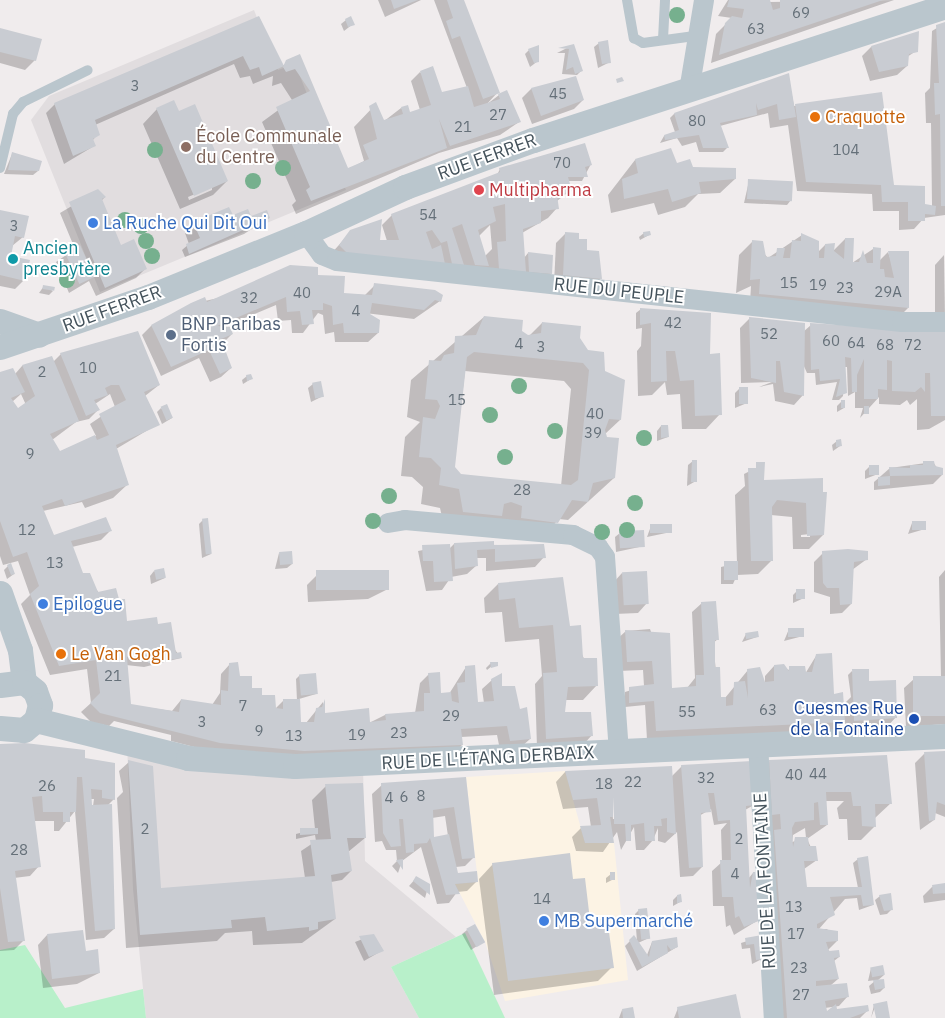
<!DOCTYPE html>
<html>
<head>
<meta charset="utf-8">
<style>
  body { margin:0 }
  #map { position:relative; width:945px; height:1018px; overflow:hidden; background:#f0eced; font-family:"IBM Plex Sans",sans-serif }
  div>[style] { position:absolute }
  .commercial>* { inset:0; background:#fcf3e4 }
  .education>* { inset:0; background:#e1dddf }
  .green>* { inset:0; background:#b8f0ca }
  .shadow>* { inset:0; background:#0003 }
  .building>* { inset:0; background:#c9ccd2; transform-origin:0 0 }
  .service>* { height:10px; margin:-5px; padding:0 5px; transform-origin:5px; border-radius:5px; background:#bac6cd }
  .minor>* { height:20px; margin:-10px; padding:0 10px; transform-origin:10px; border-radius:10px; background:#bac6cd }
  .tertiary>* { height:25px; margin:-12.5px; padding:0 12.5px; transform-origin:12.5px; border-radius:12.5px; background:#bac6cd }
  .trees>* { width:16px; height:16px; margin:-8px; border-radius:50%; background:#76b08e }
  .dots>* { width:14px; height:14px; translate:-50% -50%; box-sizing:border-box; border:2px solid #fff; border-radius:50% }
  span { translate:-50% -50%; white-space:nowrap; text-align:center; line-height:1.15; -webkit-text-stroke:4px #fff; paint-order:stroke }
  .number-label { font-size:15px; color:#657079 }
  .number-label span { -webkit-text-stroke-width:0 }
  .food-label { font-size:18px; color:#c56008 }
  .left { translate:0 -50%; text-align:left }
  .education-label { font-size:18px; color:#785e54 }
  .street-label { font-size:18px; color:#44525b }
  .health-label { font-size:18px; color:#be3a42 }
  .shop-label { font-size:18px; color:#366cbe }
  .culture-label { font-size:18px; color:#0d838f }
  .service-label { font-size:18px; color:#4e5e75 }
  .transit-label { font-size:18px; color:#164399 }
  .right { translate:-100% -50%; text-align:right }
</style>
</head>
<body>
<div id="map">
  <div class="commercial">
    <i style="clip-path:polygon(565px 771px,585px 843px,614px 843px,628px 980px,505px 1001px,485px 942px,455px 884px,478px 882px,466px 777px)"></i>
  </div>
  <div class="education">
    <i style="clip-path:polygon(254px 10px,278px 70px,295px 64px,346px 190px,100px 292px,31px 120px,49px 96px)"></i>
    <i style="clip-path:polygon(127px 744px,363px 765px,365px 861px,456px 937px,391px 967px,419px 1018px,146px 1018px,133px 889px)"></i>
  </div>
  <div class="green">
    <i style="clip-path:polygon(465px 933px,505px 1018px,419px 1018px,391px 967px)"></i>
    <i style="clip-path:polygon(25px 945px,65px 1008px,143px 989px,146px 1018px,0 1018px,0 950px)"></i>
  </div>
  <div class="shadow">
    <i style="clip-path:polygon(378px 0,421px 0,385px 17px)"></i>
    <i style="clip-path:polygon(434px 0,463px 0,498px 92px,486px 105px,499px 95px,519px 122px,500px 135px,439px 153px,296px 214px,292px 205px,296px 201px,262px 122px,292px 100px,281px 83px,272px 86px,273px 76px,253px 84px,250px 76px,240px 78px,234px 64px,95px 125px,98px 134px,92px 141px,94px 146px,64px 164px,46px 113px,55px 104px,259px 17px,282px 66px,299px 56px,347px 170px,364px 161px,354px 127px,376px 104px,383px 122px,401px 108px,410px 113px,420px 110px,411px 81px,420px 72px,441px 93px,467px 88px)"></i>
    <i style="clip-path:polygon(728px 0,769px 2px,894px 0,711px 63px,716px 34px,732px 18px,718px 16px)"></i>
    <i style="clip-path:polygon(346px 20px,353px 24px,344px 31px,341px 24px)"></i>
    <i style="clip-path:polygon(945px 23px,945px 215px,924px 218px,914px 229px,899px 230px,899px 211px,873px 211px,872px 194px,797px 191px,788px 125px,770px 128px,768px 113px,720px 126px,727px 148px,723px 152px,699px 152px,696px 142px,682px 146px,677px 138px,660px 143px,664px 136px,675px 132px,670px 118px,674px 114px,788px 75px,794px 106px,881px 93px,893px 186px,924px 208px,932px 206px,931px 123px,926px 123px,925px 93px,930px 88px,932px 31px)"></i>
    <i style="clip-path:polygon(0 29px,35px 60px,25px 70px,0 63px)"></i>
    <i style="clip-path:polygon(599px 43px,610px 62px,598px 68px,594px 47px)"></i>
    <i style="clip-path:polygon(573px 45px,581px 71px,577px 75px,562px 74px,565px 53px,557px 53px)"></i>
    <i style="clip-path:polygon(871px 47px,916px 51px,907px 57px,907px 66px,897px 75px,870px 81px,862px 56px)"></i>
    <i style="clip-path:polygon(529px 50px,538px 61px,530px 67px,525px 54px)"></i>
    <i style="clip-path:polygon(575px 77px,583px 100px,574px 109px,532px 124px,522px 98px,531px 89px)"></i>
    <i style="clip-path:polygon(evenodd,157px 109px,179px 113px,227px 181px,213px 195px,180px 209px,143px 124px,157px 109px,212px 187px,212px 190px,189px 200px,188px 197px,212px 187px)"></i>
    <i style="clip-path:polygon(12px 154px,38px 171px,33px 175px,4px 174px)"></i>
    <i style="clip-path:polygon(635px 160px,692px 168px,735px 179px,720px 193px,698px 194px,685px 207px,658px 215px,654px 203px,611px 213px,608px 195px)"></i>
    <i style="clip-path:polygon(evenodd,591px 164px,582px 181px,567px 181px,570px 191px,557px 201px,557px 208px,548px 218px,522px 233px,524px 258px,528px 253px,551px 274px,542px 283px,330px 255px,346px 237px,387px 241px,382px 225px,392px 215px,496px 177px,500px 169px,591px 164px,490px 225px,492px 249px,485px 256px,479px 236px,490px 225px)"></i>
    <i style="clip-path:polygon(749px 181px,791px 200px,787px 205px,744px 203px)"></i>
    <i style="clip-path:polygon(97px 191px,105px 197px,101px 201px,120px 247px,145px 269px,136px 278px,96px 296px,89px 281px,69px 293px,56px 262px,75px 249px,60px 213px)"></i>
    <i style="clip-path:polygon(0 211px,23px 237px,12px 246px,9px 257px,24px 280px,15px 289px,0 286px)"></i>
    <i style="clip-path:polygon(232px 217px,269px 218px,244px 234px,185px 257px,182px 250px,189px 244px,185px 233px,194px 223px)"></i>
    <i style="clip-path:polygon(644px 233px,649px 235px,640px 240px,639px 237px)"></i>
    <i style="clip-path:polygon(565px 234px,578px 240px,601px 278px,592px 288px,554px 284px,556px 243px)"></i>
    <i style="clip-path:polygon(802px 235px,818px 252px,825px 245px,833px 251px,845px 239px,852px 263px,873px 249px,879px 261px,888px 252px,908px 308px,899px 317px,750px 303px,751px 286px,736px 293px,739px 255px,753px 241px,768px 258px)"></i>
    <i style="clip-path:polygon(944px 255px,945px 318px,935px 318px,935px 265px)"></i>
    <i style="clip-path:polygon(318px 276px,342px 294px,365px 295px,375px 285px,435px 291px,440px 301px,414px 319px,365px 313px,378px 333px,368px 342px,335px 342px,334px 332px,325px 334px,323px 315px,318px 313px,303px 333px,292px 333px,291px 320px,278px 321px,276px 305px,223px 327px,232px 334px,222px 344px,231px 368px,221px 377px,210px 382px,199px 358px,161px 376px,142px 335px,151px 326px,191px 304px)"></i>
    <i style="clip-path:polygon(44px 286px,53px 291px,49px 295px,39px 293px)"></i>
    <i style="clip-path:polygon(641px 309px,710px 314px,707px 355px,720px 414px,706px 429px,682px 429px,680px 394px,667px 395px,665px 382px,652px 395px,638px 396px,637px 351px,641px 346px,642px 328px,636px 329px,636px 313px)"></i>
    <i style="clip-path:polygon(evenodd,484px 317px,529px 336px,542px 323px,578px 338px,604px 372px,620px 420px,605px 434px,614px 478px,568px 520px,559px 519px,538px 541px,445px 530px,440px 508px,421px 504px,423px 487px,412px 477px,401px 476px,405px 437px,420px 422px,407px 417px,411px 380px,484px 317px,465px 371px,564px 381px,571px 389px,561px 486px,460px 475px,454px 467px,465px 371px)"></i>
    <i style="clip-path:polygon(749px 319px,803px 332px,811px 325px,945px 333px,945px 420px,929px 429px,917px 430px,917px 399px,910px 405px,907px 400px,900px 405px,879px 404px,879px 397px,860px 418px,863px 408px,855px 408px,855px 392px,848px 396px,847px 367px,844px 367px,843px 396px,839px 400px,832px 400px,837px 382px,816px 385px,815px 373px,807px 373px,803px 364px,803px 395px,794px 405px,775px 401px,773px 384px,759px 387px,772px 382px,741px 383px,740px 328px)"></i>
    <i style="clip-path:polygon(evenodd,61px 354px,159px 385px,145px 396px,158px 424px,116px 449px,128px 484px,113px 498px,85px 508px,82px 502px,43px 511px,53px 537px,110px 531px,101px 540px,72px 547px,82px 574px,126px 622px,157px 625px,181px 658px,144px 667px,126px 665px,130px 705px,172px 711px,181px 700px,212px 705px,220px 693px,221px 674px,230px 664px,249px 693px,262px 696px,275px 709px,283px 701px,297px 701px,296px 679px,300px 675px,316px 694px,299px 699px,300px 723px,306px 723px,323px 702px,324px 715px,369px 723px,385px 715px,415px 713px,420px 683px,429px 674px,440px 694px,449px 694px,466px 667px,477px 704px,484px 703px,482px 689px,492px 680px,519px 711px,530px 739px,520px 748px,500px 750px,497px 735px,461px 737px,462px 745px,453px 754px,293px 760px,210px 751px,171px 741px,171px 735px,114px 721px,109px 726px,91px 722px,81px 712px,91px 703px,87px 669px,50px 675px,21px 604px,30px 595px,18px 561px,3px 565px,0 556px,0 373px,15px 374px,22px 366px,51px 358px,53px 362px,61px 354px,21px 394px,26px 405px,18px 410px,12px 402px,21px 394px,61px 354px,110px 394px,115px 407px,90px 424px,96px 436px,59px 452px,52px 440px,76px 422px,89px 419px,98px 410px,95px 404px,110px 394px)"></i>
    <i style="clip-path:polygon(247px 376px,251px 379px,243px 384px,242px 380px)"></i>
    <i style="clip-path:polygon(313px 384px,323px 396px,311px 402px,308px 388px)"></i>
    <i style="clip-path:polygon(740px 388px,747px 403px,735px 408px,735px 393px)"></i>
    <i style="clip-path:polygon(841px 402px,844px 408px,837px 412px,837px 406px)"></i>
    <i style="clip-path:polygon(161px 408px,172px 418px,162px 424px,157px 412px)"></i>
    <i style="clip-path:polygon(661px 426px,668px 437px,657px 441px,657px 431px)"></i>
    <i style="clip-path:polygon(837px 441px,840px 446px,833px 451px,832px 445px)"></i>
    <i style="clip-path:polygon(693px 461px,696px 481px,687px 486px,688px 465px)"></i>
    <i style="clip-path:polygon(933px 462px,942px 475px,933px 484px,874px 490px,874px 482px,890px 468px)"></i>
    <i style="clip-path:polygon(evenodd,764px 464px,761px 481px,822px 479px,823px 535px,809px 549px,793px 549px,792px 517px,771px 515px,772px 560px,758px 574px,737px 575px,733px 584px,721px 584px,721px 567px,737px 563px,735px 495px,745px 486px,744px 474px,764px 464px,810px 534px,810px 537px,801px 537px,801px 535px,810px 534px)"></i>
    <i style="clip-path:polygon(869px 467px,878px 474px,865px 479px,865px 471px)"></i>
    <i style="clip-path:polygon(203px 520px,211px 554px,202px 558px,199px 524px)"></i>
    <i style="clip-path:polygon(912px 523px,925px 529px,908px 534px)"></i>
    <i style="clip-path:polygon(651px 526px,671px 532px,647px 537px)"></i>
    <i style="clip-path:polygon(620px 533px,644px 546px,616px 552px,615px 537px)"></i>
    <i style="clip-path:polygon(454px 544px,543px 546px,544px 557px,535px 567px,486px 571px,486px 558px,476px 558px,477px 565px,467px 574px,451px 577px,442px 590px,426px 591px,418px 551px,449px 545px,449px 549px)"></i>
    <i style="clip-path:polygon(279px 553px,292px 564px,287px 568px,275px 569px)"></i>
    <i style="clip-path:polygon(823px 553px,867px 559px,852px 570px,851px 604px,842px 613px,830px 614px,830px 597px,814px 592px,814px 562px)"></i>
    <i style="clip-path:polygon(10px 564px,14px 574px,7px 579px,4px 570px)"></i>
    <i style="clip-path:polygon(945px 570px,945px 724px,906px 727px,904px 688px,914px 679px,941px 678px,939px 577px)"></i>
    <i style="clip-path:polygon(154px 571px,165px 578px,151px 584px,150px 576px)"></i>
    <i style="clip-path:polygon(622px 573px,647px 603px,638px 613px,615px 614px,613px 583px)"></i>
    <i style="clip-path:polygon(317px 575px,388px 589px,368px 599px,308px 602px,307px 585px)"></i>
    <i style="clip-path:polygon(498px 584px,569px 628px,597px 685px,583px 700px,566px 700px,564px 713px,592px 735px,583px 745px,537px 748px,535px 684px,542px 676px,539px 639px,505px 642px,502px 612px,485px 613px,484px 598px)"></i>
    <i style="clip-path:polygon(797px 591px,804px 598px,793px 603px,793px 595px)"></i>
    <i style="clip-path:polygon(702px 603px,718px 639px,713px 643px,719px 699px,725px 698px,748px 670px,765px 685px,765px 676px,774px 666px,805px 674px,816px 656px,833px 696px,843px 705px,851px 697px,848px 675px,852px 671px,896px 717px,887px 727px,845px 730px,845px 721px,834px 731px,647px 740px,645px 705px,625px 707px,625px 692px,644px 686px,643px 670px,618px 671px,616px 640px,626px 631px,650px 629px,671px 688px,687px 688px,695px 678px,692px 612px)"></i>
    <i style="clip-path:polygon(789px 629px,803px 636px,784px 641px)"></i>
    <i style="clip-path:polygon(746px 634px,757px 637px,742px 642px)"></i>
    <i style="clip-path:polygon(491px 663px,492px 666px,487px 670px,486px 668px)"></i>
    <i style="clip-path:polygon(evenodd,0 744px,84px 760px,114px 799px,108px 805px,114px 929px,104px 938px,86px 940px,75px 811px,59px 831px,54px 831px,54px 821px,33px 821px,39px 866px,30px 876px,14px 878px,23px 941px,14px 950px,0 951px,0 744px,90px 799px,94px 799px,93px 806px,91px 806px,90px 799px)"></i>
    <i style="clip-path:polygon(945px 753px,945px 817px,935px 813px,934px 820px,920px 830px,915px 763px,924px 754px)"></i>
    <i style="clip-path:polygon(evenodd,769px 761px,891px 803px,875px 818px,875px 826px,861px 840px,848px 840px,847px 819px,839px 819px,837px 808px,844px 801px,824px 801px,827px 825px,807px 839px,817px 860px,804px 869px,805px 890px,858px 888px,853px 863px,858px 859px,873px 905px,859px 910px,857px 898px,845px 899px,819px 929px,827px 929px,837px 941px,828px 950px,839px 957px,834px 961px,838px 979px,830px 986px,848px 996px,839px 1006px,825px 1008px,826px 1013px,867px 1011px,860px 1018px,778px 1018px,760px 770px,769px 761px,805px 828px,806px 838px,792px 842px,793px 835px,805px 828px)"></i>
    <i style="clip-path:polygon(129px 762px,160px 889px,305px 878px,301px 851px,316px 841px,315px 835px,296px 839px,296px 834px,315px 829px,312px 800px,326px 786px,365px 838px,348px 852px,351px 871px,342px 880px,331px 882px,335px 919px,302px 943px,253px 945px,252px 931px,225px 933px,217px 941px,126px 948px,117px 798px,123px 792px,119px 771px)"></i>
    <i style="clip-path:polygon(evenodd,682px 766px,754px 805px,745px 810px,748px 879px,753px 873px,760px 919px,734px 935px,730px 925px,726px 927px,724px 906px,713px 906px,712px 871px,722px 862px,721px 830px,727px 823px,714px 825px,711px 809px,699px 816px,702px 867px,693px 876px,680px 877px,677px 832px,665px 843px,658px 841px,658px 828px,653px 840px,644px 850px,636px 850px,634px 827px,621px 850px,617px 832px,603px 852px,576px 851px,572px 837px,581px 828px,591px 827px,588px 807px,563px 809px,556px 782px,565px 772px,671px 767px,671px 777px,682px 766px,611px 796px,616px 796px,615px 819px,613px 819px,611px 796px)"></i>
    <i style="clip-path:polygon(evenodd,465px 778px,474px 857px,465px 866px,456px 867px,457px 875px,477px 881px,467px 891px,457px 892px,449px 903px,437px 904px,421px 847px,402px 861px,398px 873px,392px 866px,397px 861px,396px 850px,386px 850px,382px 841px,375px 842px,372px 794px,382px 785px,465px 778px,445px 816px,448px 836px,433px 839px,432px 818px,445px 816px)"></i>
    <i style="clip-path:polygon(493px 864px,572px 881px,612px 967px,598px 981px,494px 995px,479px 879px)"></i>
    <i style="clip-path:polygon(611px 874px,614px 879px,606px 883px,606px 878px)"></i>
    <i style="clip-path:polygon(416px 878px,429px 884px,425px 898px,409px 886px)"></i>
    <i style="clip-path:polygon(945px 885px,945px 900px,924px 903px,923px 896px,932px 887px)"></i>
    <i style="clip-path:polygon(677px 896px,680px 902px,673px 906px,673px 900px)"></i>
    <i style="clip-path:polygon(880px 896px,891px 910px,887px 914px,880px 915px,875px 900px)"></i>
    <i style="clip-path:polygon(639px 910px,649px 938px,638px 943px,647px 955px,652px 942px,676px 938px,677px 947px,637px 971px,625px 946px,634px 937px,637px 942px,635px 914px)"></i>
    <i style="clip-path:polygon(467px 930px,483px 942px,471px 950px,462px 934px)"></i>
    <i style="clip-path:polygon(47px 935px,84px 954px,99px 973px,77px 984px,43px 988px,38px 945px)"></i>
    <i style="clip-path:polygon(373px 935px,383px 950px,364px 961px,355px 942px)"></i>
    <i style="clip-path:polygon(760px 937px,764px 958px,752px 964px,750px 948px,742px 949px,741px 943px)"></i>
    <i style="clip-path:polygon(871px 968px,884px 975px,877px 981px,884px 988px,880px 992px,871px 994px,869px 986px,876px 980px,868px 981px)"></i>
    <i style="clip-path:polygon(874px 1005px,889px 1018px,877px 1018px,875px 1007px,871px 1018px)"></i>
    <i style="clip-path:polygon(678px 1008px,740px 1018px,674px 1018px)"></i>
    <i style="clip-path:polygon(622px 1010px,634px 1018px,619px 1018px)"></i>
  </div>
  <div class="building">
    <i style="clip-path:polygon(391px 0,418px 0,394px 9px)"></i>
    <i style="clip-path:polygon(447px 0,464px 0,500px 93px,483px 99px,460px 36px,452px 39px,446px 21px,453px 18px)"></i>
    <i style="clip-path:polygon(729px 0,770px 0,773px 10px,780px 8px,780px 0,883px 0,719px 55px,725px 23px,732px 16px,742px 18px,744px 9px,727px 7px)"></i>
    <i style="clip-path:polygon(259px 16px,284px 66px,262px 76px,259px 67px,250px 70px,243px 56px,95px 120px,100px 135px,93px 139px,96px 146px,73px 156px,54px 103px)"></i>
    <i style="clip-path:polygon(351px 16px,355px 25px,348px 27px,345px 19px)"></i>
    <i style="clip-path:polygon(945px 22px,945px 206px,941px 206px,940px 114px,935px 115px,934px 83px,939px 83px,936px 25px)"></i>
    <i style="clip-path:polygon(0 28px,42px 39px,36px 61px,0 52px)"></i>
    <i style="clip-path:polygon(919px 31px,918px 52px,909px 54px,908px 66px,879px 72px,871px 46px)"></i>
    <i style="clip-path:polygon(608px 40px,611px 63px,602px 64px,598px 42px)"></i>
    <i style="clip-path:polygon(574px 44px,583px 71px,575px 74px,573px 67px,566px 70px,569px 49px,558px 48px)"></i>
    <i style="clip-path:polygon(539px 45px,539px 62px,534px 63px,528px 49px)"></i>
    <i style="clip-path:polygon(300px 54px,348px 168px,369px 159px,363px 145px,377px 139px,369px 106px,376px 102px,384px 120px,403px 114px,401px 107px,408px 105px,410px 112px,431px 105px,420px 71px,433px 66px,442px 92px,468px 86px,474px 107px,500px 99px,498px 94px,507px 90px,521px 122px,450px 146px,439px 119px,447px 148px,311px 201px,306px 190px,310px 187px,276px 107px,310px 91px,295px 69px,286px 72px,283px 67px,286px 60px)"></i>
    <i style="clip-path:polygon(789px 73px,796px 117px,779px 120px,777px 104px,758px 110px,756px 103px,757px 115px,720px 123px,729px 148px,703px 148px,699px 135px,665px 140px,664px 135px,679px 130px,674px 113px)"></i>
    <i style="clip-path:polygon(576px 76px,584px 100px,541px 116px,531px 88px)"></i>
    <i style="clip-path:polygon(622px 77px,624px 81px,617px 83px,616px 79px)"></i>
    <i style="clip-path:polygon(882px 92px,894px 185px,925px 186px,925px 204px,936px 206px,935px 215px,925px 214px,925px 221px,908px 221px,908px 202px,882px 202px,881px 185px,806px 182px,795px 104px)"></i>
    <i style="clip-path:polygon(174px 100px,179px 111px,195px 104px,228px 181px,194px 196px,156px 108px)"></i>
    <i style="clip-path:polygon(585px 143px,592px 165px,585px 167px,588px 177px,568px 177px,572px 191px,557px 195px,559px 209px,541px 211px,541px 223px,523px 229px,526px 272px,499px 269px,497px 242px,506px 241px,505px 204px,493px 207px,496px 221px,478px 230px,489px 266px,475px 265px,462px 224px,452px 228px,464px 265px,452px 264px,447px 241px,441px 243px,432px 230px,426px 232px,432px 249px,441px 245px,445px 264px,348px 254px,339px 245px,350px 230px,382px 219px,380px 240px,399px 240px,391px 214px,500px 172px,499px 168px)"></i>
    <i style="clip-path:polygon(671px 148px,677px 163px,690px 159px,693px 167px,736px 168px,736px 179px,699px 182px,701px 193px,672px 202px,668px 189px,624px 199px,622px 179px,638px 173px,635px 159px)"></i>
    <i style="clip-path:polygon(12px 152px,42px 161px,39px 171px,8px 170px)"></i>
    <i style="left:748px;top:179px;width:45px;height:20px;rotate:3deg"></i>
    <i style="clip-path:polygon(98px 189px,106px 197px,102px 199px,121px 245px,134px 239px,147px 269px,105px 288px,69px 202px)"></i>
    <i style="clip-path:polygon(229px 207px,233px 215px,248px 209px,251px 216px,267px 210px,270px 218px,189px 254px,186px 244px,200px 238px,193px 222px)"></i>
    <i style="clip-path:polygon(0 210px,29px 216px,24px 238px,15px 236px,11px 256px,30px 260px,25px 281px,0 275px)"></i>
    <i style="clip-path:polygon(650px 231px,651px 235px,644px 237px,643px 232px)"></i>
    <i style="clip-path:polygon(565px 232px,579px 233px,579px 239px,587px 239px,587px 250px,599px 251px,602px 279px,563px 275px)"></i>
    <i style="clip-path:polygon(801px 233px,819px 241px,819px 258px,824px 258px,825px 244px,835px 243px,834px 251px,844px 259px,845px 238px,854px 238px,853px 262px,859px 262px,863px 250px,867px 263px,873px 263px,873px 247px,881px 248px,880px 269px,884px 269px,885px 277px,894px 278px,888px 251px,909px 251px,909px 308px,759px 294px,760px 279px,750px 280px,752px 240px,763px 241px,766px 257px,776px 256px,777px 248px,785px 248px,783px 258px,790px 258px,792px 240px,801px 241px)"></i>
    <i style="left:80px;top:245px;width:35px;height:17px;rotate:65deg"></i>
    <i style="clip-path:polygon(528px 252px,553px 255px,552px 274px,529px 272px)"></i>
    <i style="clip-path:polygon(290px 265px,318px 267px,318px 275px,345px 276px,344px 293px,372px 295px,374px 283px,435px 290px,443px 295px,441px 302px,435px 300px,424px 310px,372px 303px,370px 314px,380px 320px,379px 333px,344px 333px,343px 323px,333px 325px,332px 306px,323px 303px,323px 310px,312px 310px,314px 324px,302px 325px,300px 311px,287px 312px,286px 297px,217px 326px,230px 327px,233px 334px,221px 339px,232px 368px,220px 374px,209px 350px,171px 367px,151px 325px,191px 303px,205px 297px,207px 302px)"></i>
    <i style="left:43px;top:285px;width:12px;height:4px;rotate:9deg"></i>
    <i style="clip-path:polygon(640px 308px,711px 313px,710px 354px,720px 353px,722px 415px,695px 416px,694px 380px,680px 381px,675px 351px,666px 351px,667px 381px,651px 382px,651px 323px,640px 325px)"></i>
    <i style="clip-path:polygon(evenodd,484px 316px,523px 320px,522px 331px,528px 335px,541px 333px,542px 322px,581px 326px,580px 338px,588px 350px,604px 352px,605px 371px,625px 380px,621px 420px,609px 419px,605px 430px,607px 437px,619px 438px,615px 478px,593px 483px,588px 502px,572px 500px,558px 523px,521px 518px,522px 506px,511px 502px,504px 504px,502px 516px,463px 512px,459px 489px,439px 485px,441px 468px,431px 458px,419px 457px,423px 417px,435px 419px,440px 406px,437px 400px,425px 399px,429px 360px,441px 361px,444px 355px,454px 353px,455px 336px,476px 335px,484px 316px,474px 352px,583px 363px,589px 370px,578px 480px,571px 485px,461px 474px,455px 467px,463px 393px,467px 357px,474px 352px)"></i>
    <i style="clip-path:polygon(749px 317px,805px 323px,804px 396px,784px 392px,780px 361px,776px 361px,776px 383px,751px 378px)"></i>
    <i style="clip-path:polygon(810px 323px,945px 332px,945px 416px,931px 416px,930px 373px,925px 373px,925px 392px,921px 387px,915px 392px,892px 391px,892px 361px,887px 360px,887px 390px,878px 389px,878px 399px,864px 399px,864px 359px,857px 375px,857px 392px,852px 392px,851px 358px,845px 357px,847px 393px,836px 397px,840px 379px,820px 381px,819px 369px,811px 370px)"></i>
    <i style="clip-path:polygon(138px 331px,160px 385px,144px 392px,160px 425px,116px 445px,129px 485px,65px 506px,62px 499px,42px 506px,54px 535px,106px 517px,112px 531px,71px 541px,83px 573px,90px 573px,98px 592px,116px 588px,119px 599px,125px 599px,127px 621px,157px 617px,158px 624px,171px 622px,176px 653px,181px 652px,182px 658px,148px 663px,147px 655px,127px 657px,131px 704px,179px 712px,181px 699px,221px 705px,221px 690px,228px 691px,229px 663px,238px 662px,240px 676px,252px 676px,252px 688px,262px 688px,262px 695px,275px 695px,276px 708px,283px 709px,283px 699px,300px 699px,301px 722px,314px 722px,316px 708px,322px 707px,325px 699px,325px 713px,369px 708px,370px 722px,386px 720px,385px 714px,424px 711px,424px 693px,430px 693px,428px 673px,440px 672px,441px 693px,451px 692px,452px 701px,459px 703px,457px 683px,465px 682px,465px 666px,475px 665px,478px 702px,494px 701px,491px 679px,502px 673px,502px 686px,515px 686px,520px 709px,527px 707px,531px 739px,510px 741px,507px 726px,461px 729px,463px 745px,304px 751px,220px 743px,100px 713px,90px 703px,100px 693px,96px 660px,59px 666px,30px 594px,39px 586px,27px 552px,13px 557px,0 521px,0 372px,13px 368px,25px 392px,11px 398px,18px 408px,35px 396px,22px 365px,52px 356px,79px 421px,50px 434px,60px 451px,95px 435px,97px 440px,109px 435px,99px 414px,126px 400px,119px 385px,111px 385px,105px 388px,108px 395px,94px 400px,100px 410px,86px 416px,60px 353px)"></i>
    <i style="clip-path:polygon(251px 374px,253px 379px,247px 381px,246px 375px)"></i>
    <i style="left:321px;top:381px;width:16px;height:9px;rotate:79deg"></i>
    <i style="left:739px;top:387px;width:9px;height:17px"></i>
    <i style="left:841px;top:400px;width:4px;height:8px"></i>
    <i style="left:167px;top:404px;width:15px;height:7px;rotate:67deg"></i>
    <i style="left:864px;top:406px;width:5px;height:8px"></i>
    <i style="clip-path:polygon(661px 425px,668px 425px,669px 437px,661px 438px)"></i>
    <i style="clip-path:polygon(841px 439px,842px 446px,836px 447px,836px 440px)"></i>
    <i style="clip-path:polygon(692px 460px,697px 460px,697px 482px,691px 482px)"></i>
    <i style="clip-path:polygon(923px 461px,934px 461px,935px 466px,943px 468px,943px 475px,890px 476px,890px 485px,878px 486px,878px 477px,890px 476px,889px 467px,910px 468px,910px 465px,923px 465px)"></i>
    <i style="clip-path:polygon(756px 462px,765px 462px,764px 480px,823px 478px,823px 492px,827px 492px,824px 535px,807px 536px,806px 503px,777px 500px,772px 507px,773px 561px,751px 561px,748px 468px,756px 468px)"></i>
    <i style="left:869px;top:465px;width:10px;height:10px"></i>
    <i style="left:208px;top:518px;width:36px;height:6px;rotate:84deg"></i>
    <i style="left:912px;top:521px;width:14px;height:9px"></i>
    <i style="left:672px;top:524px;width:9px;height:22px;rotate:90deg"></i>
    <i style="left:644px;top:530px;width:17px;height:25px;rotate:87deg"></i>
    <i style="clip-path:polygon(494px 541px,494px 545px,544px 544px,546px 558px,495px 562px,495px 549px,477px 550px,478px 566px,455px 569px,454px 543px)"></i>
    <i style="clip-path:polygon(450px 544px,453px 581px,434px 582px,433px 561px,423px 561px,422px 545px)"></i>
    <i style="clip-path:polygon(848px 549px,868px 551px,868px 560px,854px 562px,852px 604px,840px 605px,839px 588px,827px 588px,823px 583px,822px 551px)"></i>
    <i style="left:292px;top:551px;width:13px;height:13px;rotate:86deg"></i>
    <i style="left:738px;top:561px;width:19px;height:14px;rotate:90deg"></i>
    <i style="clip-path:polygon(11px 563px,15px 574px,11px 575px,7px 565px)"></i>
    <i style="left:164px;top:568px;width:10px;height:10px;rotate:79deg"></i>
    <i style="left:389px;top:570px;width:20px;height:73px;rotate:90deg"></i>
    <i style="left:647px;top:571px;width:33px;height:25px;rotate:87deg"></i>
    <i style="clip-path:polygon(563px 577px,570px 626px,581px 625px,583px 658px,597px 658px,598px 686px,568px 687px,565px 712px,591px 712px,593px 736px,546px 739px,543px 673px,557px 672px,553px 625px,519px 628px,515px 598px,499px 600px,498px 583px)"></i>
    <i style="left:796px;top:589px;width:9px;height:10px"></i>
    <i style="clip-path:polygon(716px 601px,719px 640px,715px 640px,715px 667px,720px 667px,721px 697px,726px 697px,726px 706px,733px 705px,734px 682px,745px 681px,748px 698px,747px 669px,760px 667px,765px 682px,774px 681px,774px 665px,784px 664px,789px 671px,789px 666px,805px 666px,806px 672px,812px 672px,816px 654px,832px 653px,834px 694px,843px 692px,845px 722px,656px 731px,654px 701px,629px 703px,629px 687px,654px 684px,652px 661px,627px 662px,625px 630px,670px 633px,672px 688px,696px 686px,696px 675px,704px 675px,701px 602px)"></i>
    <i style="left:788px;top:628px;width:16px;height:9px"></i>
    <i style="left:758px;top:631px;width:6px;height:13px;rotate:81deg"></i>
    <i style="clip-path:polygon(490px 662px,498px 662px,498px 666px,491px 668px)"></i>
    <i style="clip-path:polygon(852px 669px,869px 669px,869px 681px,896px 680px,897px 718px,854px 721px)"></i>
    <i style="left:316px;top:673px;width:21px;height:17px;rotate:85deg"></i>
    <i style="left:945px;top:676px;width:40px;height:32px;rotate:90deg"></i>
    <i style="clip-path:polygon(25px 743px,85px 750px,85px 758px,115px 763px,115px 800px,102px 798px,102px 790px,91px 789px,92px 805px,112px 804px,115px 929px,95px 931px,82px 777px,77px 777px,76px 812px,70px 812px,70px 822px,63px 822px,63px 812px,43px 812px,42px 796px,32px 797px,41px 867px,15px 871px,25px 941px,8px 942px,0 888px,0 744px)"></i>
    <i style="clip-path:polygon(945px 751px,945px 805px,937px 802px,935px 820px,929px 821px,924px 752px)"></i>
    <i style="clip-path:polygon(887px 755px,892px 804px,875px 804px,876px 827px,862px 826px,861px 806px,853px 806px,851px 792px,826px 792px,828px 825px,820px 825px,818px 802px,814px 803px,814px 820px,795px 822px,792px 828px,793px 847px,795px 837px,808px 837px,809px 846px,816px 846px,818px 861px,804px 861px,807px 887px,862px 887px,857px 858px,868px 856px,874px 905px,863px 906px,861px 895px,830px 897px,835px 915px,817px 924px,817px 928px,838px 931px,838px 941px,826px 942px,829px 951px,839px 950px,840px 957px,834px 958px,839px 979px,816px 981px,816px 986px,847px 983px,849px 997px,825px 1001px,827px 1011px,836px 1004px,837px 1009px,868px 1005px,869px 1011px,850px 1018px,787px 1018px,774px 830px,781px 829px,780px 814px,772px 815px,769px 760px)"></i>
    <i style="clip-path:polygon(128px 760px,153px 766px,161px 888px,315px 876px,310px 840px,331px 839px,325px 784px,363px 783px,366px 838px,347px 838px,352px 871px,331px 875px,336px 919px,318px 922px,318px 929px,309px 931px,309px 927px,267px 931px,265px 917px,231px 920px,232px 928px,140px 935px)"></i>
    <i style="clip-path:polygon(752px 761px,755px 805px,746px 806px,750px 888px,753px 872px,760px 872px,761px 920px,744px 927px,739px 916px,735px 918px,733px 897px,722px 897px,720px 860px,731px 860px,730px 820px,718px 821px,714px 793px,708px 793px,711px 812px,701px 813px,703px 867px,689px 868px,681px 765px)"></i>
    <i style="clip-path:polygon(672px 766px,676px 834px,667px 832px,667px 818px,661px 819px,662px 826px,654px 826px,655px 841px,645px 841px,644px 823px,631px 825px,631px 841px,626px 841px,625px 824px,614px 824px,614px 797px,613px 817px,610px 817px,614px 843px,585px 843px,580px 826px,601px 825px,597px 798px,573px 800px,565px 771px)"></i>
    <i style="clip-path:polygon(466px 777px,475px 858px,462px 859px,454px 807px,433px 810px,434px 837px,449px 834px,458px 873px,477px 871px,478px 882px,455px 884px,460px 894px,446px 895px,430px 838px,427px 843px,414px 844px,414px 852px,406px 853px,403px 819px,399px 819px,401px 846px,391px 847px,383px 833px,381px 783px)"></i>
    <i style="clip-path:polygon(300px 828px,318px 828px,318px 834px,300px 835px)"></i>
    <i style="clip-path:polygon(570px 853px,573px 879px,585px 878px,590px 920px,607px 918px,614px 968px,508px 981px,492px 863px)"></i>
    <i style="clip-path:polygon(403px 859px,403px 870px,396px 860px)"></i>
    <i style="left:615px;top:872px;width:8px;height:5px;rotate:90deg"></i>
    <i style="clip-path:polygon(416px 876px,430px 884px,430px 895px,413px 881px)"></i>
    <i style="clip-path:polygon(945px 883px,945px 893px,933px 894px,932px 885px)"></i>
    <i style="clip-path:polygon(891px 893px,893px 910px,884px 911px,879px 895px)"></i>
    <i style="clip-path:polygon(681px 894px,682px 902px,677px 903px,677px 895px)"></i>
    <i style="left:647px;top:908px;width:31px;height:9px;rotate:84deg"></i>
    <i style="left:475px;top:924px;width:21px;height:10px;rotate:61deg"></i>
    <i style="clip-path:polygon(83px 930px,86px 951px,98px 949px,100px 973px,52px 979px,47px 934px)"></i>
    <i style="clip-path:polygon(374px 934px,384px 951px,369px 957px,359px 936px)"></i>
    <i style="clip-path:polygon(634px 935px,649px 957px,652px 941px,677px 937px,678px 947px,671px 950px,667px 945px,668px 953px,642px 967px,629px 940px)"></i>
    <i style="clip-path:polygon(762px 935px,765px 959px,756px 960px,754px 944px,746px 945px,745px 938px)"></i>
    <i style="left:883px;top:965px;width:10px;height:13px;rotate:79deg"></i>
    <i style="clip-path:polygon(884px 979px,885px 988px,875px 990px,873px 980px)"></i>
    <i style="clip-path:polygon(736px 994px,741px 1018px,679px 1018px,677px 1007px)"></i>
    <i style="clip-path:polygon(887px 1001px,890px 1018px,876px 1018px,873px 1004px)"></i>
    <i style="clip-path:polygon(633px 1007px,635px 1018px,623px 1018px,622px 1009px)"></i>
  </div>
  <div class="service">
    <i style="left:627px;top:0;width:39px;rotate:80deg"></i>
    <i style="left:634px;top:38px;width:10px;rotate:29deg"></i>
    <i style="left:643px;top:43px;width:52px;rotate:-7.7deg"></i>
    <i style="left:663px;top:39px;width:39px;rotate:-87deg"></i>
    <i style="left:0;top:168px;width:56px;rotate:-76.5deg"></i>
    <i style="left:13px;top:114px;width:16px;rotate:-50deg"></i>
    <i style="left:23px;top:102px;width:72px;rotate:-26.2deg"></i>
  </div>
  <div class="minor">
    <i style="left:689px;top:91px;width:92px;rotate:-80.6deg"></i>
    <i style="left:306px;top:233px;width:27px;rotate:54deg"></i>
    <i style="left:322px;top:255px;width:16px;rotate:22deg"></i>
    <i style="left:337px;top:261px;width:568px;rotate:6.16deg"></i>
    <i style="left:902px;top:322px;width:43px"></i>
    <i style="left:388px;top:523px;width:17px;rotate:-10deg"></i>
    <i style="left:405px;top:520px;width:169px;rotate:5.1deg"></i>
    <i style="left:573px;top:535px;width:28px;rotate:26deg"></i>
    <i style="left:598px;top:547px;width:12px;rotate:55deg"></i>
    <i style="left:605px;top:557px;width:194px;rotate:85.9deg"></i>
    <i style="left:758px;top:744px;width:274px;rotate:86.7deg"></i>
  </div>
  <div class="tertiary">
    <i style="left:0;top:321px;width:41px;rotate:19.7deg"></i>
    <i style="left:0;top:347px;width:156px;rotate:-18.7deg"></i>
    <i style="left:148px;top:297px;width:170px;rotate:-22.1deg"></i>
    <i style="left:306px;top:233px;width:109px;rotate:-24.9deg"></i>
    <i style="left:405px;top:187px;width:136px;rotate:-20.2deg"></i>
    <i style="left:533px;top:140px;width:433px;rotate:-18deg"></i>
    <i style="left:0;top:593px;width:60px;rotate:70.7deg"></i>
    <i style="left:20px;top:650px;width:32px;rotate:83deg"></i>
    <i style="left:0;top:685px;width:24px;rotate:-7deg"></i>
    <i style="left:24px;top:682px;width:14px;rotate:39deg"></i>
    <i style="left:35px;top:691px;width:15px;rotate:70deg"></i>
    <i style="left:40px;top:705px;width:16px;rotate:105deg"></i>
    <i style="left:36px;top:720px;width:16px;rotate:140deg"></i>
    <i style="left:24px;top:730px;width:24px;rotate:-175deg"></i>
    <i style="left:36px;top:720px;width:157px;rotate:14deg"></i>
    <i style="left:188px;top:758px;width:107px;rotate:4.3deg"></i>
    <i style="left:295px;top:766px;width:651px;rotate:-2.64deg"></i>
  </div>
  <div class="trees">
    <i style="left:677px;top:15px"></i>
    <i style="left:155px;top:150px"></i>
    <i style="left:283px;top:168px"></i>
    <i style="left:253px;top:181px"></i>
    <i style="left:125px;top:220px"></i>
    <i style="left:141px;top:226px"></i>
    <i style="left:146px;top:241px"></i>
    <i style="left:152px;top:256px"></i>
    <i style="left:67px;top:280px"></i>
    <i style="left:519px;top:386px"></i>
    <i style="left:490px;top:415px"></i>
    <i style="left:555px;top:431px"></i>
    <i style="left:644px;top:438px"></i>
    <i style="left:505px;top:457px"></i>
    <i style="left:389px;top:496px"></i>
    <i style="left:635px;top:503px"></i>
    <i style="left:373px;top:521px"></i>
    <i style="left:627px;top:530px"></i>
    <i style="left:602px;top:532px"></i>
  </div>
  <div class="dots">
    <i style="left:815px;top:117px;background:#e8710a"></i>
    <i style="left:186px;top:147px;background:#8d6e63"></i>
    <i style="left:479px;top:190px;background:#e0444e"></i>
    <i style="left:93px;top:223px;background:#3f7fe0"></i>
    <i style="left:13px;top:259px;background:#0f9aa8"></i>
    <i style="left:171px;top:335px;background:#5c6f8a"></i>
    <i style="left:43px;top:604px;background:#3f7fe0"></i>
    <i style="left:61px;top:654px;background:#e8710a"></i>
    <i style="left:914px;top:719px;background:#1a4fb4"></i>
    <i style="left:544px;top:921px;background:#3f7fe0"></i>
  </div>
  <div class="number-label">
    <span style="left:801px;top:13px">69</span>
    <span style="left:756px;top:29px">63</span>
    <span style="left:135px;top:86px">3</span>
    <span style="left:558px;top:94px">45</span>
    <span style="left:498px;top:115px">27</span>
    <span style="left:697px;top:121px">80</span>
    <span style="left:463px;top:127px">21</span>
    <span style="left:846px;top:150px">104</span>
    <span style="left:562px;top:163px">70</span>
    <span style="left:428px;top:215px">54</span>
    <span style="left:14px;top:226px">3</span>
    <span style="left:789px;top:283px">15</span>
    <span style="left:818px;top:285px">19</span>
    <span style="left:845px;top:288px">23</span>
    <span style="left:888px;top:292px">29A</span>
    <span style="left:302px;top:293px">40</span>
    <span style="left:249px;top:298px">32</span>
    <span style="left:356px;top:311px">4</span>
    <span style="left:673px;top:323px">42</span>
    <span style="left:769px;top:334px">52</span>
    <span style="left:831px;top:341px">60</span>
    <span style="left:856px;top:343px">64</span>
    <span style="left:519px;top:344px">4</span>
    <span style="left:885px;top:345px">68</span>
    <span style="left:913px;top:345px">72</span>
    <span style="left:541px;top:347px">3</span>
    <span style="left:88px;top:368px">10</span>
    <span style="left:42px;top:372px">2</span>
    <span style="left:457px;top:400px">15</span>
    <span style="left:595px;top:414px">40</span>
    <span style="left:593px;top:433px">39</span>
    <span style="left:30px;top:454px">9</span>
    <span style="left:522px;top:490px">28</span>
    <span style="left:27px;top:530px">12</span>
    <span style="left:55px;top:563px">13</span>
    <span style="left:113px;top:676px">21</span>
    <span style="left:243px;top:706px">7</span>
    <span style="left:768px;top:710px">63</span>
    <span style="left:687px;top:712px">55</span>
    <span style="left:451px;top:716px">29</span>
    <span style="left:202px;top:722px">3</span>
    <span style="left:259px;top:731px">9</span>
    <span style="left:399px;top:733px">23</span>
    <span style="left:357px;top:735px">19</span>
    <span style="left:294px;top:736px">13</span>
    <span style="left:818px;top:774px">44</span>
    <span style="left:794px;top:775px">40</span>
    <span style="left:706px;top:778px">32</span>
    <span style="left:633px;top:782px">22</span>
    <span style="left:604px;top:784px">18</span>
    <span style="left:47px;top:786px">26</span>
    <span style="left:421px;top:796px">8</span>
    <span style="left:404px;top:797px">6</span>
    <span style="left:389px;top:798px">4</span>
    <span style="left:145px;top:829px">2</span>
    <span style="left:739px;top:839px">2</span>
    <span style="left:19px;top:850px">28</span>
    <span style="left:735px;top:874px">4</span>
    <span style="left:542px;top:899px">14</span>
    <span style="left:794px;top:907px">13</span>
    <span style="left:796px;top:934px">17</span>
    <span style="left:799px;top:968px">23</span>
    <span style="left:801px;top:995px">27</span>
  </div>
  <div class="food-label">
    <span class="left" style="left:825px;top:117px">Craquotte</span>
    <span class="left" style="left:71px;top:654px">Le Van Gogh</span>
  </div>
  <div class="education-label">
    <span class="left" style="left:196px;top:147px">École Communale<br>du Centre</span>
  </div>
  <div class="street-label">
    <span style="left:487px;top:157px;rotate:-20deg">RUE FERRER</span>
    <span style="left:619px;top:291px;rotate:6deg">RUE DU PEUPLE</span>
    <span style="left:112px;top:309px;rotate:-20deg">RUE FERRER</span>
    <span style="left:488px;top:758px;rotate:-3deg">RUE DE L'ÉTANG DERBAIX</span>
    <span style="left:765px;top:881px;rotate:-93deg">RUE DE LA FONTAINE</span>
  </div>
  <div class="health-label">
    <span class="left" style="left:489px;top:190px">Multipharma</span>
  </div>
  <div class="shop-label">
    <span class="left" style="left:103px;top:223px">La Ruche Qui Dit Oui</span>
    <span class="left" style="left:53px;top:604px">Epilogue</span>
    <span class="left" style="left:554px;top:921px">MB Supermarché</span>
  </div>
  <div class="culture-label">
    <span class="left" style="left:23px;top:259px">Ancien<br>presbytère</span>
  </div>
  <div class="service-label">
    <span class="left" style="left:181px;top:335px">BNP Paribas<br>Fortis</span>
  </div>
  <div class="transit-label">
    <span class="right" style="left:904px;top:719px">Cuesmes Rue<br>de la Fontaine</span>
  </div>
</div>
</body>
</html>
